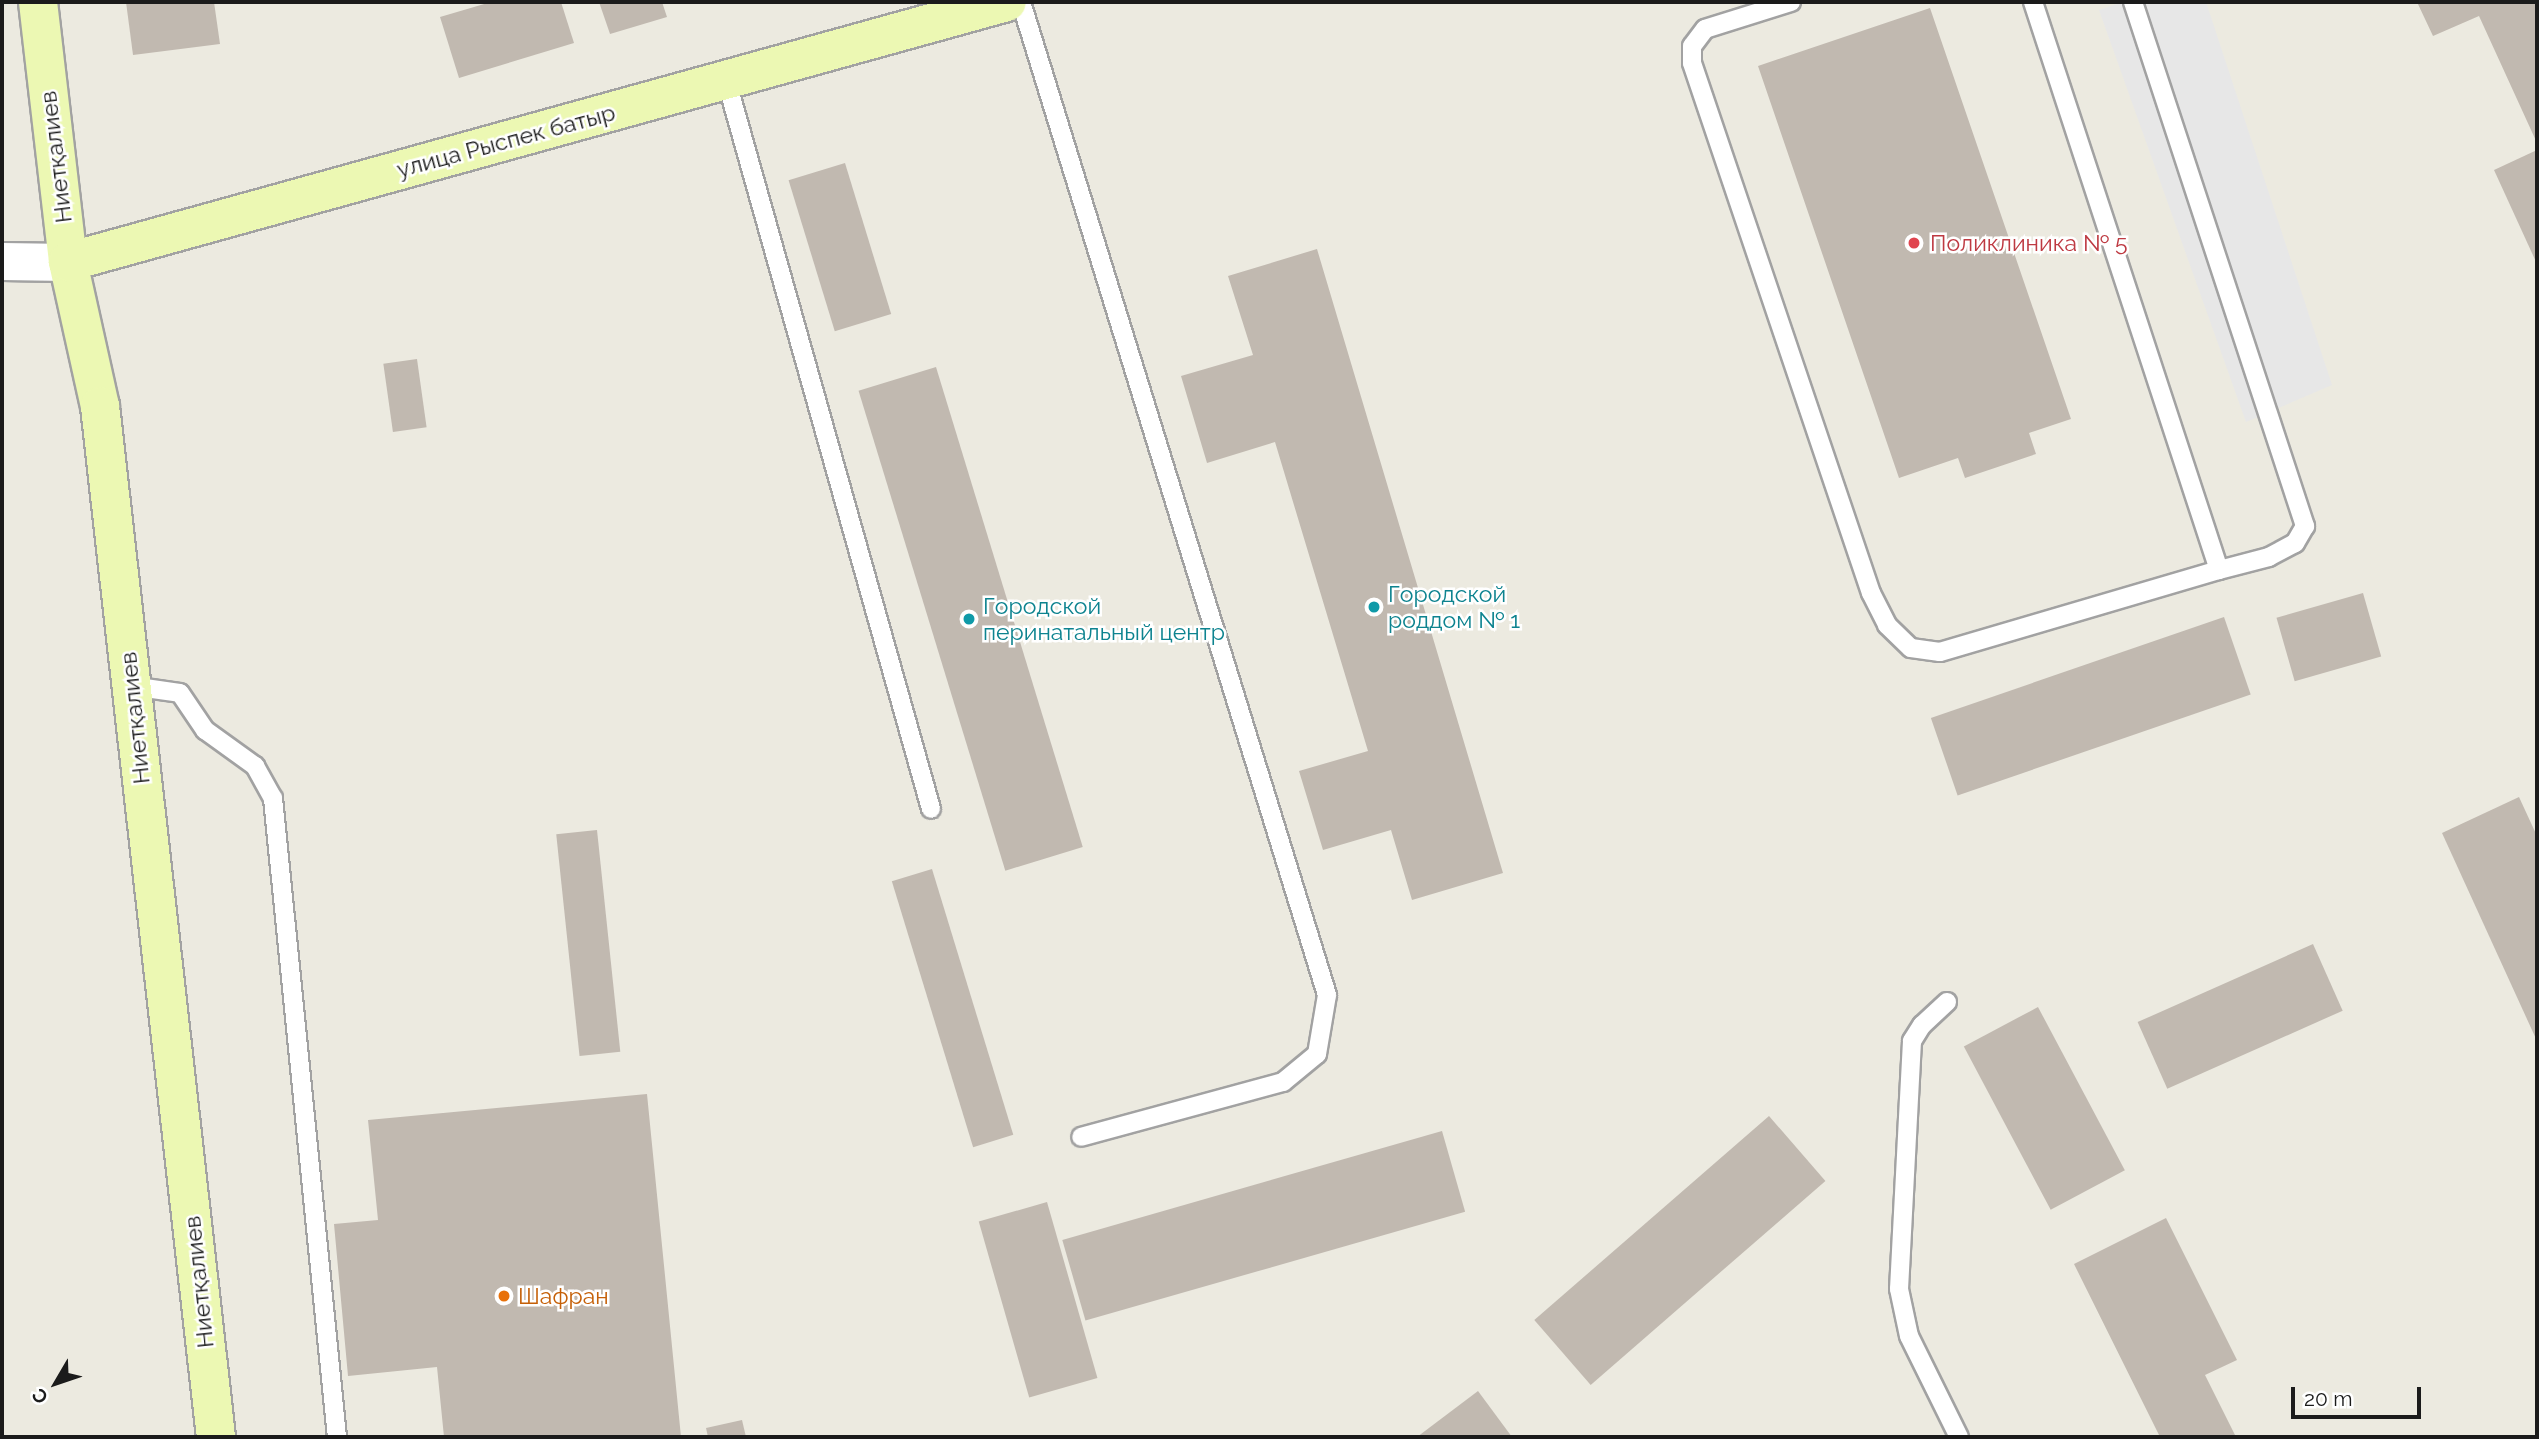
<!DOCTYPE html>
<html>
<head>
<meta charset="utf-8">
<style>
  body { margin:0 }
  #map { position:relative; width:2539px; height:1439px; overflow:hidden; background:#eceae0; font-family:Raleway,sans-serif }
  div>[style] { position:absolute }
  .parking>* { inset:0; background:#e7e7e7 }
  .building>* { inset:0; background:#c1b9b0; transform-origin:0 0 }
  .roads { filter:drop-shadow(2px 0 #a2a2a2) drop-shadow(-2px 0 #a2a2a2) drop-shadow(0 2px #a2a2a2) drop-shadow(0 -2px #a2a2a2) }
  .lane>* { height:18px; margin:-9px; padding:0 9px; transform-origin:9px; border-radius:9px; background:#fff }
  .street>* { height:37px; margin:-18.5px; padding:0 18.5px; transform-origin:18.5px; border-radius:18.5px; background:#fff }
  .secondary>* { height:38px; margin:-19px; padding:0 19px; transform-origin:19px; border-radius:19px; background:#ecf8b3 }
  .dots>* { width:19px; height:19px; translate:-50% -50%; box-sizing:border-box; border:4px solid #fff; border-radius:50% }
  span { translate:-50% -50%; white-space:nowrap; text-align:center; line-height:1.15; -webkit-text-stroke:5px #fff; paint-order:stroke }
  .street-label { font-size:23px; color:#1b1b1b }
  .health-label { font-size:23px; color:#be3a42 }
  .left { translate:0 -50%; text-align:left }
  .culture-label { font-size:23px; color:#0d838f }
  .food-label { font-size:23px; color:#c56008 }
  .frame { position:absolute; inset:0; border:4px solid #1b1b1b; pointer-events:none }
  .north { position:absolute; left:21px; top:1348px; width:70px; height:70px; -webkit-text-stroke:5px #fff; paint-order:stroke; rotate:231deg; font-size:19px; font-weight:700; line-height:28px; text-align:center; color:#1b1b1b }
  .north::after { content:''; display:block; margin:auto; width:24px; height:32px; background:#1b1b1b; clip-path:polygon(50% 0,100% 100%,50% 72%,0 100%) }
  .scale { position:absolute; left:2291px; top:1387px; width:130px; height:32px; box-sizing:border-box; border:4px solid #1b1b1b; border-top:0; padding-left:9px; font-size:21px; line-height:24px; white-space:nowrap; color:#1b1b1b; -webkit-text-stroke:5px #fff; paint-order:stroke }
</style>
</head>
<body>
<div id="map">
  <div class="parking">
    <i style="clip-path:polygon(2123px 2px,2206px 2px,2332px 385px,2246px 422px,2099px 10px)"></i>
  </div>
  <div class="building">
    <i style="clip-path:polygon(126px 2px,214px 2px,220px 44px,133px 55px)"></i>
    <i style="clip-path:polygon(491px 2px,561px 2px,574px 43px,459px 78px,440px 17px)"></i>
    <i style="clip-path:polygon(599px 2px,662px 2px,667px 17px,610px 34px)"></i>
    <i style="clip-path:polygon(2417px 2px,2537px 2px,2537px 143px,2479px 16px,2433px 36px)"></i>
    <i style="clip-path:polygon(1930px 8px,2071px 419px,2029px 433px,2036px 454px,1965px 478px,1958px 458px,1899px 478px,1758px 66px)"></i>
    <i style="clip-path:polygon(2537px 150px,2537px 264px,2494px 170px)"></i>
    <i style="left:845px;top:163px;width:158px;height:59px;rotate:73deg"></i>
    <i style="clip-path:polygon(1317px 249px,1503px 873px,1412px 900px,1391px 830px,1323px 850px,1299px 771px,1368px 751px,1275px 442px,1207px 463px,1181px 376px,1253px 355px,1228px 276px)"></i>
    <i style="left:417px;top:359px;width:69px;height:34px;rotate:82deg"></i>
    <i style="left:936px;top:367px;width:502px;height:81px;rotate:73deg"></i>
    <i style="left:2363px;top:593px;width:66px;height:90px;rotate:74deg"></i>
    <i style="left:2224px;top:617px;width:82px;height:310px;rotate:71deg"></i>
    <i style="clip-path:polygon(2519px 797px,2537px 836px,2537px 1041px,2442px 833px)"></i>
    <i style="left:597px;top:830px;width:223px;height:41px;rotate:84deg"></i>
    <i style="left:932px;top:869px;width:278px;height:42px;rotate:73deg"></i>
    <i style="left:2313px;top:944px;width:73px;height:192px;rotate:66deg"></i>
    <i style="left:2038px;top:1007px;width:185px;height:84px;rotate:62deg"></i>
    <i style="clip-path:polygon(647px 1094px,681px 1437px,444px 1437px,437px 1367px,348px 1376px,334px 1224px,378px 1220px,368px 1120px)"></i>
    <i style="left:1769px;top:1116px;width:86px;height:311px;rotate:49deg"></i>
    <i style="left:1442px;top:1131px;width:84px;height:395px;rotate:74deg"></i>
    <i style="left:1047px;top:1202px;width:183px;height:71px;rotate:74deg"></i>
    <i style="clip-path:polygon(2166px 1218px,2237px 1360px,2205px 1375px,2236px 1437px,2160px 1437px,2074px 1264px)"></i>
    <i style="clip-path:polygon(1478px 1391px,1512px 1437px,1417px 1437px)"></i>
    <i style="clip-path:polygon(742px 1420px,746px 1437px,708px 1437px,706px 1428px)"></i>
  </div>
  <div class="roads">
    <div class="lane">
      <i style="left:1021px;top:2px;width:1039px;rotate:72.87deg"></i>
      <i style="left:1327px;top:995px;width:60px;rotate:99.6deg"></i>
      <i style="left:1317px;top:1054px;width:44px;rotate:140.5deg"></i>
      <i style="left:1283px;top:1082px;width:209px;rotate:164.8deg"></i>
      <i style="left:1791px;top:2px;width:90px;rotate:162.6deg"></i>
      <i style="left:1705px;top:29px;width:21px;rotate:127deg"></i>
      <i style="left:1692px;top:46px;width:17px;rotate:90deg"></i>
      <i style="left:1692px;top:63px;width:559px;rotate:71.34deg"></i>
      <i style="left:1871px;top:593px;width:36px;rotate:63deg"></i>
      <i style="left:1887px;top:625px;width:33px;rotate:44deg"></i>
      <i style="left:1911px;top:648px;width:29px;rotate:8deg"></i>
      <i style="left:1940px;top:652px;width:291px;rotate:-16.4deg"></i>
      <i style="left:2219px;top:570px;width:598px;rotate:-108.13deg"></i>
      <i style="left:2133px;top:2px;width:552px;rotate:71.83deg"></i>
      <i style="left:2305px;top:526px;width:20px;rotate:120deg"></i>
      <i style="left:2295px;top:543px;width:30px;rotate:152deg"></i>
      <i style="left:2269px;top:557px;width:52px;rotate:165.4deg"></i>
      <i style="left:726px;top:79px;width:758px;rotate:74.31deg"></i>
      <i style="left:131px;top:686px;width:49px;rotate:8.1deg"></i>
      <i style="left:180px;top:693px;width:45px;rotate:56deg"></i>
      <i style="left:205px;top:730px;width:62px;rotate:35.8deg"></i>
      <i style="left:255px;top:766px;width:37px;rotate:61deg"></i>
      <i style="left:273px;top:798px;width:642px;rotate:84.28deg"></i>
      <i style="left:1947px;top:1002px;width:34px;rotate:137deg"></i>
      <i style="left:1922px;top:1025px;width:19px;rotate:122deg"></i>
      <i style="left:1912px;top:1041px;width:248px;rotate:93deg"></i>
      <i style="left:1899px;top:1289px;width:48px;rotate:78deg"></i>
      <i style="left:1909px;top:1336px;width:113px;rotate:63.7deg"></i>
    </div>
    <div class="street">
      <i style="left:2px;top:261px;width:66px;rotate:0.9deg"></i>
    </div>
    <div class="secondary">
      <i style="left:38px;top:2px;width:262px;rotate:83.4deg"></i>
      <i style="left:68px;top:262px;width:148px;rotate:77.5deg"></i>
      <i style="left:100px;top:406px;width:1038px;rotate:83.58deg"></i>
      <i style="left:68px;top:262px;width:974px;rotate:-15.48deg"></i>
    </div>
  </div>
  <div class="dots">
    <i style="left:1914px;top:243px;background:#e0444e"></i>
    <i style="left:1374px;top:607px;background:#0f9aa8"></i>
    <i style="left:969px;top:619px;background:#0f9aa8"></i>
    <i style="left:504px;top:1296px;background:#e8710a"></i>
  </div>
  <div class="street-label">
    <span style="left:506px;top:141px;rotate:-15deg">улица Рыспек батыр</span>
    <span style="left:56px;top:157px;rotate:-97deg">Ниетқалиев</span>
    <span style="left:135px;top:718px;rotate:-96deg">Ниетқалиев</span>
    <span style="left:199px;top:1282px;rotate:-96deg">Ниетқалиев</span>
  </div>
  <div class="health-label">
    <span class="left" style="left:1930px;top:243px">Поликлиника № 5</span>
  </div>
  <div class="culture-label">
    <span class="left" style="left:1388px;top:607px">Городской<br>роддом № 1</span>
    <span class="left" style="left:983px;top:619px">Городской<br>перинатальный центр</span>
  </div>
  <div class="food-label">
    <span class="left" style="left:518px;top:1296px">Шафран</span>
  </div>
  <div class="frame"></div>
  <div class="north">С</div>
  <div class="scale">20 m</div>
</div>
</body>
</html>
